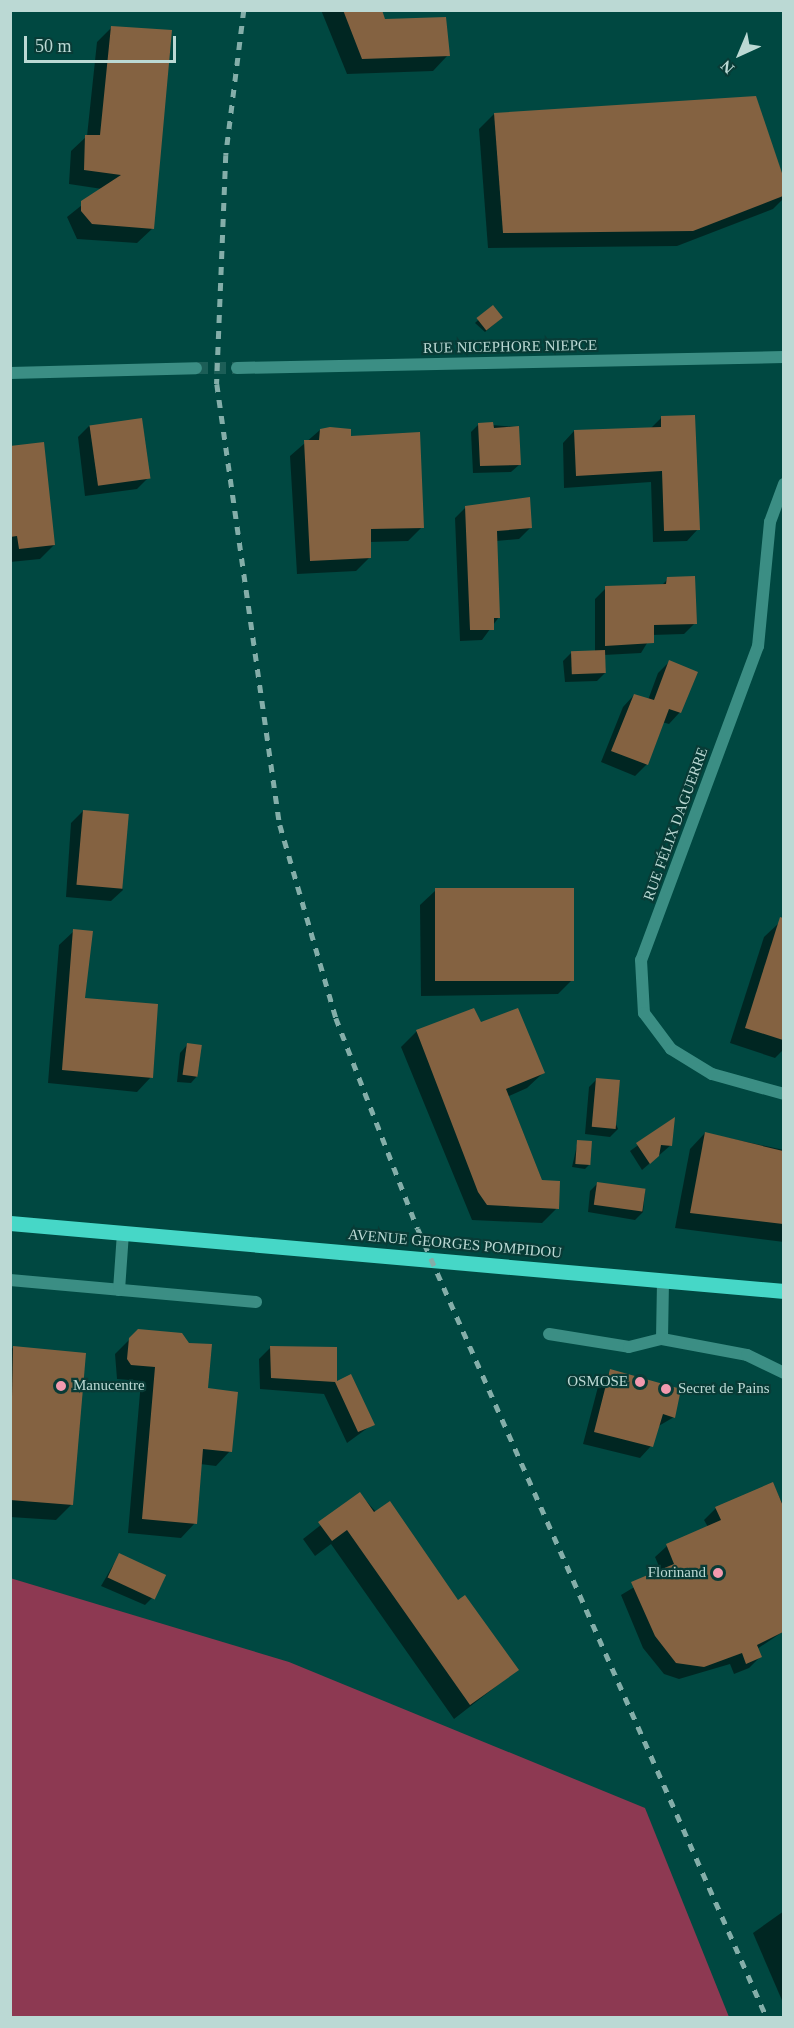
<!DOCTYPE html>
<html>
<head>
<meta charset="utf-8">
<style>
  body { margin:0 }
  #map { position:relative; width:794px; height:2028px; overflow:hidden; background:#004841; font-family:Georgia,serif }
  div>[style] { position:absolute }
  .green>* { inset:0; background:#8d3952 }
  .shadow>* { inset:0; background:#0007 }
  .building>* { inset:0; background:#846241; transform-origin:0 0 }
  .minor-tunnel>* { height:12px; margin-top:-6px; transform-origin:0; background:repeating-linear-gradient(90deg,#1c5e57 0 12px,transparent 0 18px) }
  .minor>* { height:12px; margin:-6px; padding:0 6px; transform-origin:6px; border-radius:6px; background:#3b8e84 }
  .primary>* { height:15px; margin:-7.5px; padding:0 7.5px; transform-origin:7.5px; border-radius:7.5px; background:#46d7c7 }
  .rail>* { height:4.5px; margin-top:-2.25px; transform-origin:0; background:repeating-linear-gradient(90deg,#84aea9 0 8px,transparent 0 16px) }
  .dots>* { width:16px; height:16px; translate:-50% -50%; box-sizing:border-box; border:3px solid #083b36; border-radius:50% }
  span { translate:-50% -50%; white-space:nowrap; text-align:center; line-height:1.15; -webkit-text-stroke:4.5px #083b36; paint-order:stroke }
  .street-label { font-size:15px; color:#bbd9d4 }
  .poi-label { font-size:15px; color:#bbd9d4 }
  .right { translate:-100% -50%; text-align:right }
  .left { translate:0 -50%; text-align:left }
  .frame { position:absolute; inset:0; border:12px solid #bbd9d4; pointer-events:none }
  .north { position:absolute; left:710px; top:24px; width:60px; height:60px; -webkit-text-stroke:4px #083b36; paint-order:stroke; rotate:224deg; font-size:16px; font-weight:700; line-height:24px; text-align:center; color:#bbd9d4 }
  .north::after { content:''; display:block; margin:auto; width:21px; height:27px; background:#bbd9d4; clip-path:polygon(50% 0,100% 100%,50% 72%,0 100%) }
  .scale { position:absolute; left:24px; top:36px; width:152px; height:27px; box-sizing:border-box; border:3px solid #bbd9d4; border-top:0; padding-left:8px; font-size:18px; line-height:21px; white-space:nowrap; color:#bbd9d4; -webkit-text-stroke:4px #083b36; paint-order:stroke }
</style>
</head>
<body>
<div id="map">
  <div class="green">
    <i style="clip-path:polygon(10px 1578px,289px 1662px,645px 1808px,729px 2017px,11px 2017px)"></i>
  </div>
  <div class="shadow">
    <i style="clip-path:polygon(321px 10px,380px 10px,384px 21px,448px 55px,433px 71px,347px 74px)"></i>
    <i style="clip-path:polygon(112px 27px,153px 228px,137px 243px,77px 239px,67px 217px,102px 189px,69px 184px,71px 151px,87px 136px,97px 42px)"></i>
    <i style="clip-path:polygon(755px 98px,784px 180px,784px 198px,773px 209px,677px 246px,488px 248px,479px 129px,494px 114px)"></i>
    <i style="clip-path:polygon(492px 307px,498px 321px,485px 332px,475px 323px)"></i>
    <i style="clip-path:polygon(661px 418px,698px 529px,687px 541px,653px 542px,651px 482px,564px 488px,563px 443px,574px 431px,650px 429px)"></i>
    <i style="clip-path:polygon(479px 424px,517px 427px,519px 465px,511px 472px,473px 473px,471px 432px)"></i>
    <i style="clip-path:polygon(89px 426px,149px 477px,137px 489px,85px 496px,78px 437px)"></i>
    <i style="clip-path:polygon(320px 430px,350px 438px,422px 527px,408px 541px,370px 542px,370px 557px,356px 571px,297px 574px,290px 456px)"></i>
    <i style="clip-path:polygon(10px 447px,54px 545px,40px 559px,10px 562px)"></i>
    <i style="clip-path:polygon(466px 507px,530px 528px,519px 539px,496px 541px,499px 617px,482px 640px,460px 641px,455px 518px)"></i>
    <i style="clip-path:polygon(668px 579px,695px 623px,684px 634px,652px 635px,641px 653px,604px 655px,605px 673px,597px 681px,565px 682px,563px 661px,571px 653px,595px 652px,595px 599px,606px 588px,661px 586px)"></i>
    <i style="clip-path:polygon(669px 662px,680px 712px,669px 724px,662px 722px,647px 764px,635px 776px,601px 762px,623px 707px,634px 695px,648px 700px,658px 673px)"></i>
    <i style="clip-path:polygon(83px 811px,123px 890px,111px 901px,66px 897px,71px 823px)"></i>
    <i style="clip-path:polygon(436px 890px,573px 979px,558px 994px,421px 996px,420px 905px)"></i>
    <i style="clip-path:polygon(780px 922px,784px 1049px,775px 1058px,730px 1043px,764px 937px)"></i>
    <i style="clip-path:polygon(74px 931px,84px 999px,151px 1077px,137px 1092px,48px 1083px,59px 945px)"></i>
    <i style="clip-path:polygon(480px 1024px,543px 1073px,527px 1088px,507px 1097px,541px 1182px,557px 1208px,542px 1223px,472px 1220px,401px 1047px,417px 1031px)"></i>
    <i style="clip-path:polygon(187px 1045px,198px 1075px,191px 1083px,177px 1082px,180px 1053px)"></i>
    <i style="clip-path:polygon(597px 1079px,618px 1129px,610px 1137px,585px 1134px,589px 1087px)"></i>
    <i style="clip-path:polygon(673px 1120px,671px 1145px,642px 1170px,630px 1151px)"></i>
    <i style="clip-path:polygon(705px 1133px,784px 1150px,784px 1242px,675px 1228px,690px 1149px)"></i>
    <i style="clip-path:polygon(578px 1141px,589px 1165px,585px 1169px,572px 1167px)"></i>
    <i style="clip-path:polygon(597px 1184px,645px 1191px,643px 1212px,635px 1220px,588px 1212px,590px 1191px)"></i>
    <i style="clip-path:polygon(138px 1331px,188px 1344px,230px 1451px,216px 1466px,200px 1464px,195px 1523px,181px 1538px,128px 1533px,141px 1381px,117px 1379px,115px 1354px)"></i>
    <i style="clip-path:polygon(271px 1347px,335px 1348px,336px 1383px,373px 1424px,347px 1443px,324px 1394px,260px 1389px,259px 1359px)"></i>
    <i style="clip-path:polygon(10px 1348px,84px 1354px,71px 1505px,56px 1520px,10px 1517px)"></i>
    <i style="clip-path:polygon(611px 1371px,674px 1417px,657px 1427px,651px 1446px,640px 1458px,583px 1444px,599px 1383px)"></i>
    <i style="clip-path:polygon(773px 1484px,784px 1507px,784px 1631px,757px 1649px,761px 1656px,749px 1668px,734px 1674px,730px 1664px,679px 1679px,664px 1674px,643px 1648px,621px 1595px,661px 1571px,655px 1557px,667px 1546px,708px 1527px,704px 1520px,716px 1508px)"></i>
    <i style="clip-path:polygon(360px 1494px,517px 1670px,454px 1719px,331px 1544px,315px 1556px,303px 1539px)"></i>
    <i style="clip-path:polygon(119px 1555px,153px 1597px,145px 1605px,101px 1586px)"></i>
    <i style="clip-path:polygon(784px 1911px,784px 2005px,753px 1933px)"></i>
  </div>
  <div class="building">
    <i style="clip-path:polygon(343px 10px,382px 10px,385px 19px,446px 17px,450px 56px,362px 59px)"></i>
    <i style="clip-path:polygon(111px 26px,172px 30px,154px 229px,92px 224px,81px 211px,81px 201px,121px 175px,84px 170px,85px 135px,100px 135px)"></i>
    <i style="clip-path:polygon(756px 96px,783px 176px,783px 196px,693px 231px,503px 233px,494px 113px)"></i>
    <i style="left:493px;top:305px;width:16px;height:21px;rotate:52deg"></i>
    <i style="clip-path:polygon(695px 415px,700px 530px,664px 531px,662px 471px,576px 476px,574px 430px,661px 427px,661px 416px)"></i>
    <i style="left:142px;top:418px;width:61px;height:53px;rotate:82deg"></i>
    <i style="clip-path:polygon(493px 422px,494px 428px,519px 426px,521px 465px,480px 466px,478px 423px)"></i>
    <i style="clip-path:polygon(330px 427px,351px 429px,351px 436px,420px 432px,424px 528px,371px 529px,371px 558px,310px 561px,304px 440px,319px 440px,320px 429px)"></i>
    <i style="clip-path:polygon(44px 442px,55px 545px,19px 549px,17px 536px,10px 537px,10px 446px)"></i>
    <i style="clip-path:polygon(530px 497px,532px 528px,497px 531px,500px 618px,494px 618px,494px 630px,470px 630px,465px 506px)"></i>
    <i style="clip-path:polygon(695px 576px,697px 624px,654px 625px,654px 643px,605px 646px,605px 586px,666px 584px,667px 577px)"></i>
    <i style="left:605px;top:650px;width:23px;height:34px;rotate:88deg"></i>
    <i style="clip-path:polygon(669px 660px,698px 672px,681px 713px,669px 709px,648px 765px,611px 751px,634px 694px,654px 700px)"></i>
    <i style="left:83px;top:810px;width:46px;height:75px;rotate:5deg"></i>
    <i style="left:435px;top:888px;width:139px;height:93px"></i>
    <i style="clip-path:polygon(780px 917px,783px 918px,783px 1040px,745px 1028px)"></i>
    <i style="clip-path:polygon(73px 929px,93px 931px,85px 998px,158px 1004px,153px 1078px,62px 1070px)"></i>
    <i style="clip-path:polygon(474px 1008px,481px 1022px,518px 1008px,545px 1073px,506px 1089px,542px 1180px,560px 1181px,559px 1209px,487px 1205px,478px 1192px,416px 1030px)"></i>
    <i style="left:187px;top:1043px;width:15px;height:32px;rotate:8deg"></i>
    <i style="left:596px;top:1078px;width:24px;height:49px;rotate:5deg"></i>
    <i style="clip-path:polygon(675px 1117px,672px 1146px,661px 1145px,659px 1156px,650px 1164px,636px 1143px)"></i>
    <i style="clip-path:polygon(705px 1132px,783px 1151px,783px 1224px,690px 1213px)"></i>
    <i style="left:577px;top:1140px;width:15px;height:24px;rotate:4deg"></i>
    <i style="left:597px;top:1182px;width:49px;height:23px;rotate:8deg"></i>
    <i style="clip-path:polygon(138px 1329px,182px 1333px,189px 1343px,212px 1344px,208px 1388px,238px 1392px,232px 1452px,203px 1449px,197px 1524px,142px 1519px,155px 1367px,131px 1365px,127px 1359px,129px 1338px)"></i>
    <i style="clip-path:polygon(13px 1346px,86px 1353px,73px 1505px,10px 1500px)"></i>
    <i style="clip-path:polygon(270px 1346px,337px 1347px,337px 1381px,351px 1374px,375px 1425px,358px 1432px,335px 1382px,271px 1378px)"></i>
    <i style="clip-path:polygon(610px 1369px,681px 1389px,675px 1418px,663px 1414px,653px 1447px,594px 1432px)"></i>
    <i style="clip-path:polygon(773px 1482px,783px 1506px,783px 1632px,757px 1645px,762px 1657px,746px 1664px,742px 1653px,704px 1667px,676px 1663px,655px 1636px,631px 1582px,674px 1564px,666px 1544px,721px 1520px,715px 1507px)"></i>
    <i style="clip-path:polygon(360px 1492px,374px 1512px,390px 1501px,458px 1600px,465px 1595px,519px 1670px,470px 1705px,347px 1530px,332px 1541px,318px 1522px)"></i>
    <i style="left:119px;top:1553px;width:52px;height:27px;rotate:25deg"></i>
  </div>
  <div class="minor-tunnel">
    <i style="left:196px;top:368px;width:41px"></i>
  </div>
  <div class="minor">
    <i style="left:237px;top:368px;width:547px;rotate:-1.15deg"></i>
    <i style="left:10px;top:373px;width:186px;rotate:-1.5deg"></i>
    <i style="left:784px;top:484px;width:40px;rotate:110.2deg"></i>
    <i style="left:770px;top:522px;width:125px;rotate:95.5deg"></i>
    <i style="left:758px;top:646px;width:335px;rotate:110.4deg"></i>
    <i style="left:641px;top:960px;width:53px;rotate:86.8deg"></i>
    <i style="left:644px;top:1013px;width:45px;rotate:53.1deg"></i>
    <i style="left:671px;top:1049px;width:48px;rotate:31.4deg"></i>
    <i style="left:712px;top:1074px;width:75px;rotate:15.5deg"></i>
    <i style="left:10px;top:1280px;width:247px;rotate:5.1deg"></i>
    <i style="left:119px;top:1290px;width:57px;rotate:-86deg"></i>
    <i style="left:549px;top:1334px;width:81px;rotate:9.2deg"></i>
    <i style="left:629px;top:1347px;width:34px;rotate:-14deg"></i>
    <i style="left:662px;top:1339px;width:86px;rotate:10.7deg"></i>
    <i style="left:747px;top:1355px;width:41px;rotate:25.9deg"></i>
    <i style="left:662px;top:1339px;width:58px;rotate:-89deg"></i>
  </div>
  <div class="primary">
    <i style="left:10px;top:1223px;width:777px;rotate:5.02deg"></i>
  </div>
  <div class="rail">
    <i style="left:244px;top:10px;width:146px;rotate:97.1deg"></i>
    <i style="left:226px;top:155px;width:229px;rotate:92.3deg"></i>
    <i style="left:217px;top:384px;width:445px;rotate:81.9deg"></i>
    <i style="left:280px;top:825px;width:201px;rotate:73.8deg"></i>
    <i style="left:336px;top:1018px;width:226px;rotate:68.8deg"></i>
    <i style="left:418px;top:1229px;width:863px;rotate:66.14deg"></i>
  </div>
  <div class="dots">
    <i style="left:640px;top:1382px;background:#f29aaf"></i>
    <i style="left:61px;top:1386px;background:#f29aaf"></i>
    <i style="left:666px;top:1389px;background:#f29aaf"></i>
    <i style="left:718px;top:1573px;background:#f29aaf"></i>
  </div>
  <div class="street-label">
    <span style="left:510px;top:347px;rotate:-1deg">RUE NICEPHORE NIEPCE</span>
    <span style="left:676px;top:824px;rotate:-70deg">RUE FÉLIX DAGUERRE</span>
    <span style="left:455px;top:1244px;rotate:5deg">AVENUE GEORGES POMPIDOU</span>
  </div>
  <div class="poi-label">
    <span class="right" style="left:628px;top:1382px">OSMOSE</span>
    <span class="left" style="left:73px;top:1386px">Manucentre</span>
    <span class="left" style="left:678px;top:1389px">Secret de Pains</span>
    <span class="right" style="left:706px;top:1573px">Florinand</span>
  </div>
  <div class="frame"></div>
  <div class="north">N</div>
  <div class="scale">50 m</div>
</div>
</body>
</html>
